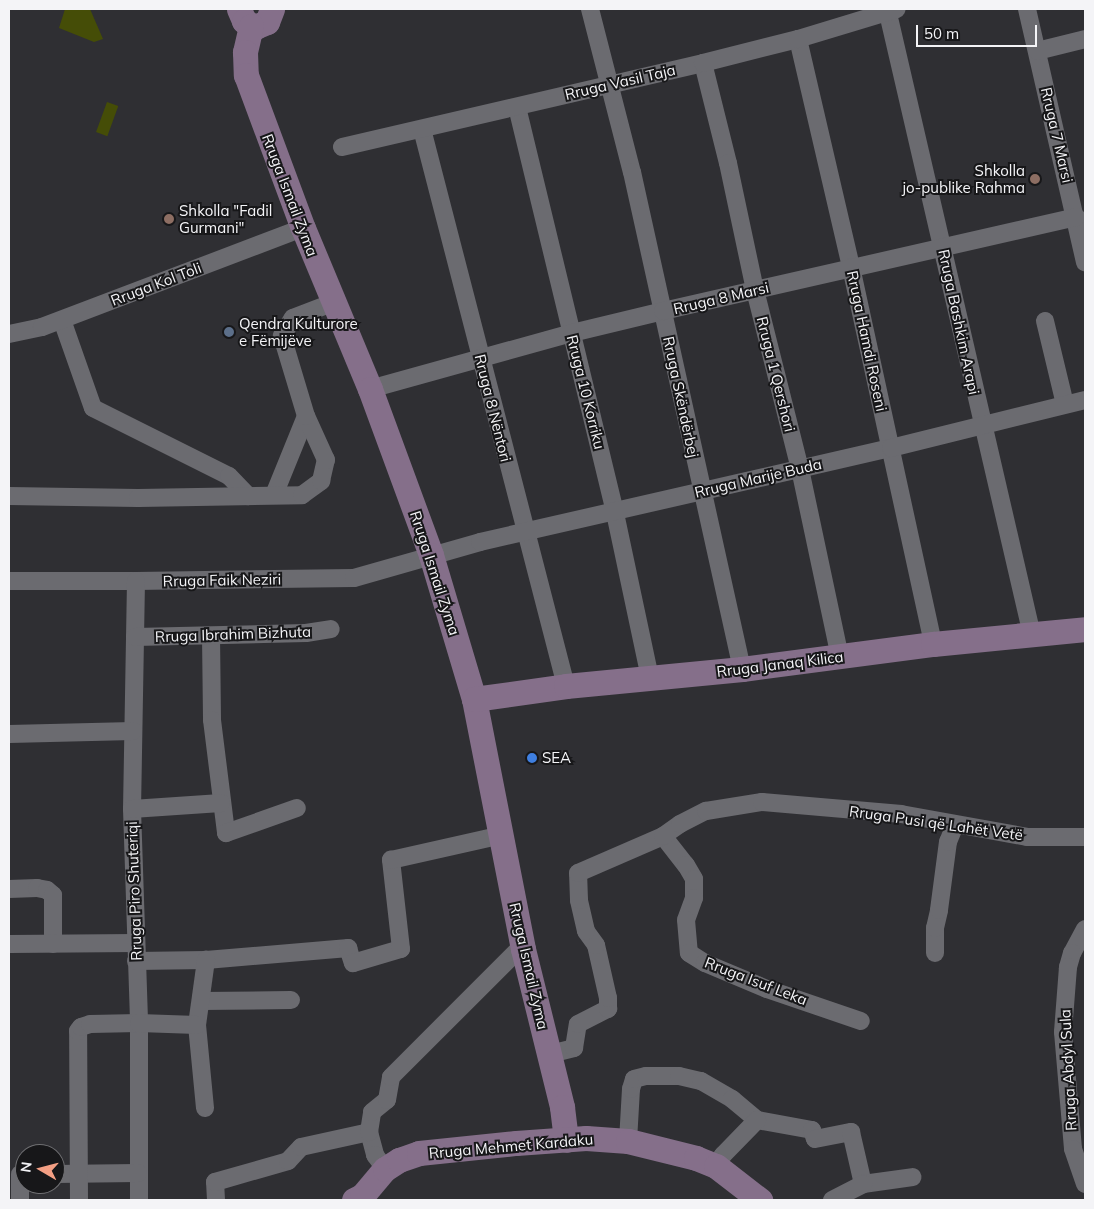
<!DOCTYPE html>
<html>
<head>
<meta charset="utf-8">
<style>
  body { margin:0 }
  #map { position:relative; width:1094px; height:1209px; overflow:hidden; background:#2f2f33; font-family:Mulish,sans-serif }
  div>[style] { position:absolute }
  .green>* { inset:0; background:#454d07; transform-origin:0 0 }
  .street>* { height:18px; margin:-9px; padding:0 9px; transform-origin:9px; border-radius:9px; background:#6b6b70 }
  .secondary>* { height:25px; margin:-12.5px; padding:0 12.5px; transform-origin:12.5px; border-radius:12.5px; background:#856f8a }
  .dots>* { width:14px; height:14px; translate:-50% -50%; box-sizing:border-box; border:2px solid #171719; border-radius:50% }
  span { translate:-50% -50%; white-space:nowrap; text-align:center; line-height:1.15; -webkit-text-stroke:4px #171719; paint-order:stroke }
  .street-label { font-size:15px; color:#f4f4f7 }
  .poi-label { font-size:15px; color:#f4f4f7 }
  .right { translate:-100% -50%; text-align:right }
  .left { translate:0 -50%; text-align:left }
  .frame { position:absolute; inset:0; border:10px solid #f4f4f7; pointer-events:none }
  .north { position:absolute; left:15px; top:1144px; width:50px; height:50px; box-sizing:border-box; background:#171719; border:1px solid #6f6f72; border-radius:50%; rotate:278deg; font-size:14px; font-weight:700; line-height:20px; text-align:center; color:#f4f4f7 }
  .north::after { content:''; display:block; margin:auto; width:18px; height:22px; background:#f39f84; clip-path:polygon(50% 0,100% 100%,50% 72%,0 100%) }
  .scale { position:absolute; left:916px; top:25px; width:121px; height:22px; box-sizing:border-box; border:2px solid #f4f4f7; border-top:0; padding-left:6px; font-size:15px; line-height:18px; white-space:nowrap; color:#f4f4f7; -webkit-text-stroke:4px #171719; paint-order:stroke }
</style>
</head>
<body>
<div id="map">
  <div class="green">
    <i style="clip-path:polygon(65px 9px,90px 9px,103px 39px,94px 42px,59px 28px)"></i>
    <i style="left:107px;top:102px;width:12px;height:32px;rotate:20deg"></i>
  </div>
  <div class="street">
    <i style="left:590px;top:9px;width:168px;rotate:75.6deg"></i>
    <i style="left:632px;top:172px;width:509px;rotate:77.52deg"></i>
    <i style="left:887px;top:9px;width:643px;rotate:76.96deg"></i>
    <i style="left:1027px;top:9px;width:260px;rotate:77.1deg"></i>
    <i style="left:798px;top:39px;width:234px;rotate:76.9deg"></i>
    <i style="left:851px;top:267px;width:386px;rotate:77.7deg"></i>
    <i style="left:1037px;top:51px;width:49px;rotate:-14deg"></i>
    <i style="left:703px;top:63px;width:103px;rotate:76deg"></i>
    <i style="left:728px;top:163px;width:130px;rotate:78deg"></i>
    <i style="left:755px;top:290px;width:185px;rotate:75.9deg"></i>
    <i style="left:800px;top:469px;width:192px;rotate:78deg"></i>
    <i style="left:517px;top:107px;width:418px;rotate:76.4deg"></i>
    <i style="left:615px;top:513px;width:169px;rotate:78deg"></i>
    <i style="left:422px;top:129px;width:575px;rotate:75.5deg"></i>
    <i style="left:342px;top:147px;width:371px;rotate:-13.1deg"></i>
    <i style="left:703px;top:63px;width:98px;rotate:-14.2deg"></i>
    <i style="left:798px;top:39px;width:103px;rotate:-16.9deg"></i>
    <i style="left:62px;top:320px;width:93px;rotate:70.6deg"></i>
    <i style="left:93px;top:408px;width:152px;rotate:26.6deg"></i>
    <i style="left:229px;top:476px;width:28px;rotate:46deg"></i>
    <i style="left:1045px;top:321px;width:85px;rotate:76.5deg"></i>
    <i style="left:9px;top:334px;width:34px;rotate:-12deg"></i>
    <i style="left:42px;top:327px;width:279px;rotate:-20.8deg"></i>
    <i style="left:370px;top:389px;width:210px;rotate:-15.5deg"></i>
    <i style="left:572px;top:333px;width:94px;rotate:-13.6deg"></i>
    <i style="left:663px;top:311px;width:424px;rotate:-12.8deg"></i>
    <i style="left:274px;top:495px;width:85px;rotate:-67.9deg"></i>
    <i style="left:9px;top:496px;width:129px;rotate:0.9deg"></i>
    <i style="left:138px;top:498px;width:164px;rotate:-1deg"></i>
    <i style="left:302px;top:495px;width:24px;rotate:-36deg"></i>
    <i style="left:321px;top:481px;width:22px;rotate:-77deg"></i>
    <i style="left:326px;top:460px;width:48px;rotate:-114.4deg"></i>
    <i style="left:306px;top:416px;width:84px;rotate:-106.7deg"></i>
    <i style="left:282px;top:336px;width:21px;rotate:-59deg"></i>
    <i style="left:293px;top:318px;width:44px;rotate:-21.3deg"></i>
    <i style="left:9px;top:581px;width:127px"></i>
    <i style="left:136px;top:581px;width:218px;rotate:-0.8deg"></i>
    <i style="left:354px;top:578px;width:131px;rotate:-15.9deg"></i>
    <i style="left:480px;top:542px;width:422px;rotate:-12.9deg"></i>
    <i style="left:891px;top:448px;width:200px;rotate:-13.9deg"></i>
    <i style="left:136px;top:581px;width:228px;rotate:91deg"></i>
    <i style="left:132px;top:809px;width:214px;rotate:88.1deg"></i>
    <i style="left:139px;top:1023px;width:177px;rotate:90deg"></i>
    <i style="left:211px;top:636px;width:84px;rotate:89.3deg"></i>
    <i style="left:212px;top:720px;width:114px;rotate:82.9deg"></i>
    <i style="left:226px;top:833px;width:75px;rotate:-19.4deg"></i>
    <i style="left:135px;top:637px;width:171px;rotate:-1.3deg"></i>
    <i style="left:306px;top:633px;width:25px;rotate:-9deg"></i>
    <i style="left:9px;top:734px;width:124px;rotate:-1.4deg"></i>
    <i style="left:132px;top:809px;width:89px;rotate:-3.9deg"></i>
    <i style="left:663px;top:836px;width:37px;rotate:52deg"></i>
    <i style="left:686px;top:865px;width:16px;rotate:60deg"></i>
    <i style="left:694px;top:879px;width:19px;rotate:90deg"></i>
    <i style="left:694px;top:898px;width:23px;rotate:110deg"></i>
    <i style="left:686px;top:920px;width:33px;rotate:85deg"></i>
    <i style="left:689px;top:953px;width:19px;rotate:32deg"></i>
    <i style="left:705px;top:963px;width:67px;rotate:22.8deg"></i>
    <i style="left:767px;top:989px;width:99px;rotate:18.8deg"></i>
    <i style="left:9px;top:889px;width:28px;rotate:-2deg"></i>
    <i style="left:37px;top:888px;width:10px;rotate:11deg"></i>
    <i style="left:47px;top:890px;width:8px;rotate:40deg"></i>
    <i style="left:53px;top:895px;width:49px;rotate:90deg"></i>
    <i style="left:1085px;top:929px;width:27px;rotate:118deg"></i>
    <i style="left:1072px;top:953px;width:15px;rotate:106deg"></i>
    <i style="left:1068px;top:967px;width:65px;rotate:94.4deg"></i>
    <i style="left:1063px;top:1032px;width:117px;rotate:85.1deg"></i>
    <i style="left:1073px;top:1149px;width:37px;rotate:71deg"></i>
    <i style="left:9px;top:944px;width:127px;rotate:-0.5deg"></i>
    <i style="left:935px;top:953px;width:25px;rotate:-90deg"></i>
    <i style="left:935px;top:928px;width:18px;rotate:-77deg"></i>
    <i style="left:939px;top:910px;width:69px;rotate:-82.5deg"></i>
    <i style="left:948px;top:842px;width:18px;rotate:-68deg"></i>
    <i style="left:136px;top:961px;width:70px;rotate:-0.8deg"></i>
    <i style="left:206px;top:960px;width:143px;rotate:-4.8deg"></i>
    <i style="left:348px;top:948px;width:16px;rotate:72deg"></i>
    <i style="left:353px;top:963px;width:50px;rotate:-16.3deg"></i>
    <i style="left:401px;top:949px;width:90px;rotate:-96.4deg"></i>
    <i style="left:391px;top:860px;width:114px;rotate:-12.7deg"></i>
    <i style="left:201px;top:1001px;width:90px;rotate:-0.6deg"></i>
    <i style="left:550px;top:1054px;width:25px;rotate:-14deg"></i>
    <i style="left:574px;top:1048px;width:24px;rotate:-81deg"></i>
    <i style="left:578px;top:1024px;width:34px;rotate:-27deg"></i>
    <i style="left:608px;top:1009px;width:11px;rotate:-90deg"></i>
    <i style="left:608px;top:998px;width:54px;rotate:-102.8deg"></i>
    <i style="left:596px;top:945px;width:17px;rotate:-126deg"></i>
    <i style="left:586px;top:931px;width:32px;rotate:-103deg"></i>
    <i style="left:579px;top:900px;width:27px;rotate:-92deg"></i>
    <i style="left:578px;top:873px;width:93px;rotate:-23.5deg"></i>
    <i style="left:663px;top:836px;width:21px;rotate:-35deg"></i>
    <i style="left:680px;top:824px;width:29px;rotate:-27deg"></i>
    <i style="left:706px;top:811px;width:57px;rotate:-9.1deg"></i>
    <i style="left:762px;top:802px;width:140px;rotate:4.9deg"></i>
    <i style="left:901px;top:814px;width:128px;rotate:10.3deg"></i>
    <i style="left:1027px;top:837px;width:58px"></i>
    <i style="left:205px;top:1108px;width:83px;rotate:-95.5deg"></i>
    <i style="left:197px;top:1025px;width:66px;rotate:-82.1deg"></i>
    <i style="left:369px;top:1132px;width:24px;rotate:75deg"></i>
    <i style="left:375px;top:1155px;width:17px;rotate:54deg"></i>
    <i style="left:628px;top:1141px;width:52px;rotate:-86.7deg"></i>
    <i style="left:631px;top:1089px;width:10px;rotate:-73deg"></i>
    <i style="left:634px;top:1079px;width:12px;rotate:-14deg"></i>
    <i style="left:646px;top:1076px;width:33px"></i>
    <i style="left:679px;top:1076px;width:23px;rotate:13deg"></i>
    <i style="left:701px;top:1081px;width:36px;rotate:30deg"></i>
    <i style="left:732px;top:1099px;width:33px;rotate:40deg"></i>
    <i style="left:757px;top:1120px;width:56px;rotate:10.3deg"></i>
    <i style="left:812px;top:1130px;width:9px;rotate:72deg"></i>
    <i style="left:815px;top:1139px;width:37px;rotate:-11deg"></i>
    <i style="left:851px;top:1132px;width:53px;rotate:77deg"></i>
    <i style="left:863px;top:1184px;width:50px;rotate:-8deg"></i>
    <i style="left:716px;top:1166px;width:13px;rotate:-58deg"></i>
    <i style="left:723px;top:1155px;width:49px;rotate:-45.8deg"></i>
    <i style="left:55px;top:1174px;width:83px;rotate:-0.7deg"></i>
    <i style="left:20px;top:1200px;width:26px;rotate:-90deg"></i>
    <i style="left:79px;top:1200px;width:169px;rotate:-90.3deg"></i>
    <i style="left:78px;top:1031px;width:5px;rotate:-53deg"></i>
    <i style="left:81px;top:1027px;width:9px;rotate:-18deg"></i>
    <i style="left:90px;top:1024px;width:49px;rotate:-1.2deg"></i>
    <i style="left:139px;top:1023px;width:58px;rotate:2deg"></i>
    <i style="left:216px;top:1200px;width:18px;rotate:-93deg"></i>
    <i style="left:215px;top:1182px;width:76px;rotate:-16deg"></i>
    <i style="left:288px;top:1161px;width:19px;rotate:-47deg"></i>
    <i style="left:301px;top:1147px;width:70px;rotate:-12.4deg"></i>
    <i style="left:369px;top:1132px;width:20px;rotate:-81deg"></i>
    <i style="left:372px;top:1112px;width:19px;rotate:-39deg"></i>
    <i style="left:387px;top:1100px;width:23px;rotate:-80deg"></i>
    <i style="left:391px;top:1077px;width:187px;rotate:-45deg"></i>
    <i style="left:832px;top:1200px;width:35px;rotate:-27deg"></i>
  </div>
  <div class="secondary">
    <i style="left:239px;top:9px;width:13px;rotate:67deg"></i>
    <i style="left:244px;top:21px;width:13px;rotate:29deg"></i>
    <i style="left:255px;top:27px;width:13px;rotate:-23deg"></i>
    <i style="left:267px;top:22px;width:14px;rotate:-69deg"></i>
    <i style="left:251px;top:26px;width:27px;rotate:103deg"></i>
    <i style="left:245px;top:52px;width:23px;rotate:88deg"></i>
    <i style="left:246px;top:75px;width:163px;rotate:69.6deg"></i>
    <i style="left:303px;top:228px;width:174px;rotate:67.4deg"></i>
    <i style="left:370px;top:389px;width:177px;rotate:69.8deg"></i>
    <i style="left:431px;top:555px;width:150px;rotate:73.4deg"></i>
    <i style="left:474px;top:699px;width:255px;rotate:78.9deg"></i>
    <i style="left:523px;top:949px;width:163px;rotate:76.1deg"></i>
    <i style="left:562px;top:1107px;width:33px;rotate:83deg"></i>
    <i style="left:474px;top:699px;width:93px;rotate:-8deg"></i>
    <i style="left:566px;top:686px;width:177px;rotate:-5.5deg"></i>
    <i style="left:742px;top:669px;width:193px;rotate:-7.5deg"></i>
    <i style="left:933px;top:644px;width:153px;rotate:-5.6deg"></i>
    <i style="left:354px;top:1200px;width:9px;rotate:-27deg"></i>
    <i style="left:362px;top:1196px;width:35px;rotate:-50deg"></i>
    <i style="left:385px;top:1169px;width:17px;rotate:-33deg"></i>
    <i style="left:399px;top:1160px;width:21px;rotate:-19deg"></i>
    <i style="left:419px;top:1153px;width:98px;rotate:-5.9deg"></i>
    <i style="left:516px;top:1143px;width:70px;rotate:-4.1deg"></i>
    <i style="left:586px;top:1138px;width:42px;rotate:4.1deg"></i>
    <i style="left:628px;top:1141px;width:70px;rotate:14deg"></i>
    <i style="left:696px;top:1158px;width:22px;rotate:22deg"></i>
    <i style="left:716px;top:1166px;width:56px;rotate:37.7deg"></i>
  </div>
  <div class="dots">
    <i style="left:1035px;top:179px;background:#8d6e63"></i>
    <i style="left:169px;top:219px;background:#8d6e63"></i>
    <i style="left:229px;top:332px;background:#5c6f8a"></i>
    <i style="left:532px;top:758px;background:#3f7fe0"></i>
  </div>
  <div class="street-label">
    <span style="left:620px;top:82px;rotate:-13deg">Rruga Vasil Taja</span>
    <span style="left:1057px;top:135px;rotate:77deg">Rruga 7 Marsi</span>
    <span style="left:290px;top:195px;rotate:69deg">Rruga Ismail Zyma</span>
    <span style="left:156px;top:284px;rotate:-21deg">Rruga Kol Toli</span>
    <span style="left:721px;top:298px;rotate:-13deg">Rruga 8 Marsi</span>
    <span style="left:959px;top:322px;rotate:78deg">Rruga Bashkim Arapi</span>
    <span style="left:867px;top:341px;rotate:78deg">Rruga Hamdi Roseni</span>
    <span style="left:776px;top:374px;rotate:76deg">Rruga 1 Qershori</span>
    <span style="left:586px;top:392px;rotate:76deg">Rruga 10 Korriku</span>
    <span style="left:681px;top:397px;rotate:78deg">Rruga Skëndërbej</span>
    <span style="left:493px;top:408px;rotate:76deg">Rruga 8 Nëntori</span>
    <span style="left:758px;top:478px;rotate:-13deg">Rruga Marije Buda</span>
    <span style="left:435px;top:573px;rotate:72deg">Rruga Ismail Zyma</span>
    <span style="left:222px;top:580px;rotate:-1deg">Rruga Faik Neziri</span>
    <span style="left:233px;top:634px;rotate:-2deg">Rruga Ibrahim Bizhuta</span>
    <span style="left:780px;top:664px;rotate:-7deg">Rruga Janaq Kilica</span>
    <span style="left:936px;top:823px;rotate:8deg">Rruga Pusi që Lahët Vetë</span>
    <span style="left:134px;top:891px;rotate:-92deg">Rruga Piro Shuteriqi</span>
    <span style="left:529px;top:966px;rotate:77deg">Rruga Ismail Zyma</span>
    <span style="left:756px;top:981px;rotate:21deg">Rruga Isuf Leka</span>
    <span style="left:1068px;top:1070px;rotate:-93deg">Rruga Abdyl Sula</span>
    <span style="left:511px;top:1146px;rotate:-5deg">Rruga Mehmet Kardaku</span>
  </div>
  <div class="poi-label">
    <span class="right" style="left:1025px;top:179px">Shkolla<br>jo-publike Rahma</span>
    <span class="left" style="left:179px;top:219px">Shkolla "Fadil<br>Gurmani"</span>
    <span class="left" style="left:239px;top:332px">Qendra Kulturore<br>e Fëmijëve</span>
    <span class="left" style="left:542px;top:758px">SEA</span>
  </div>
  <div class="frame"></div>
  <div class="north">N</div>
  <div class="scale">50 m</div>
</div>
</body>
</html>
